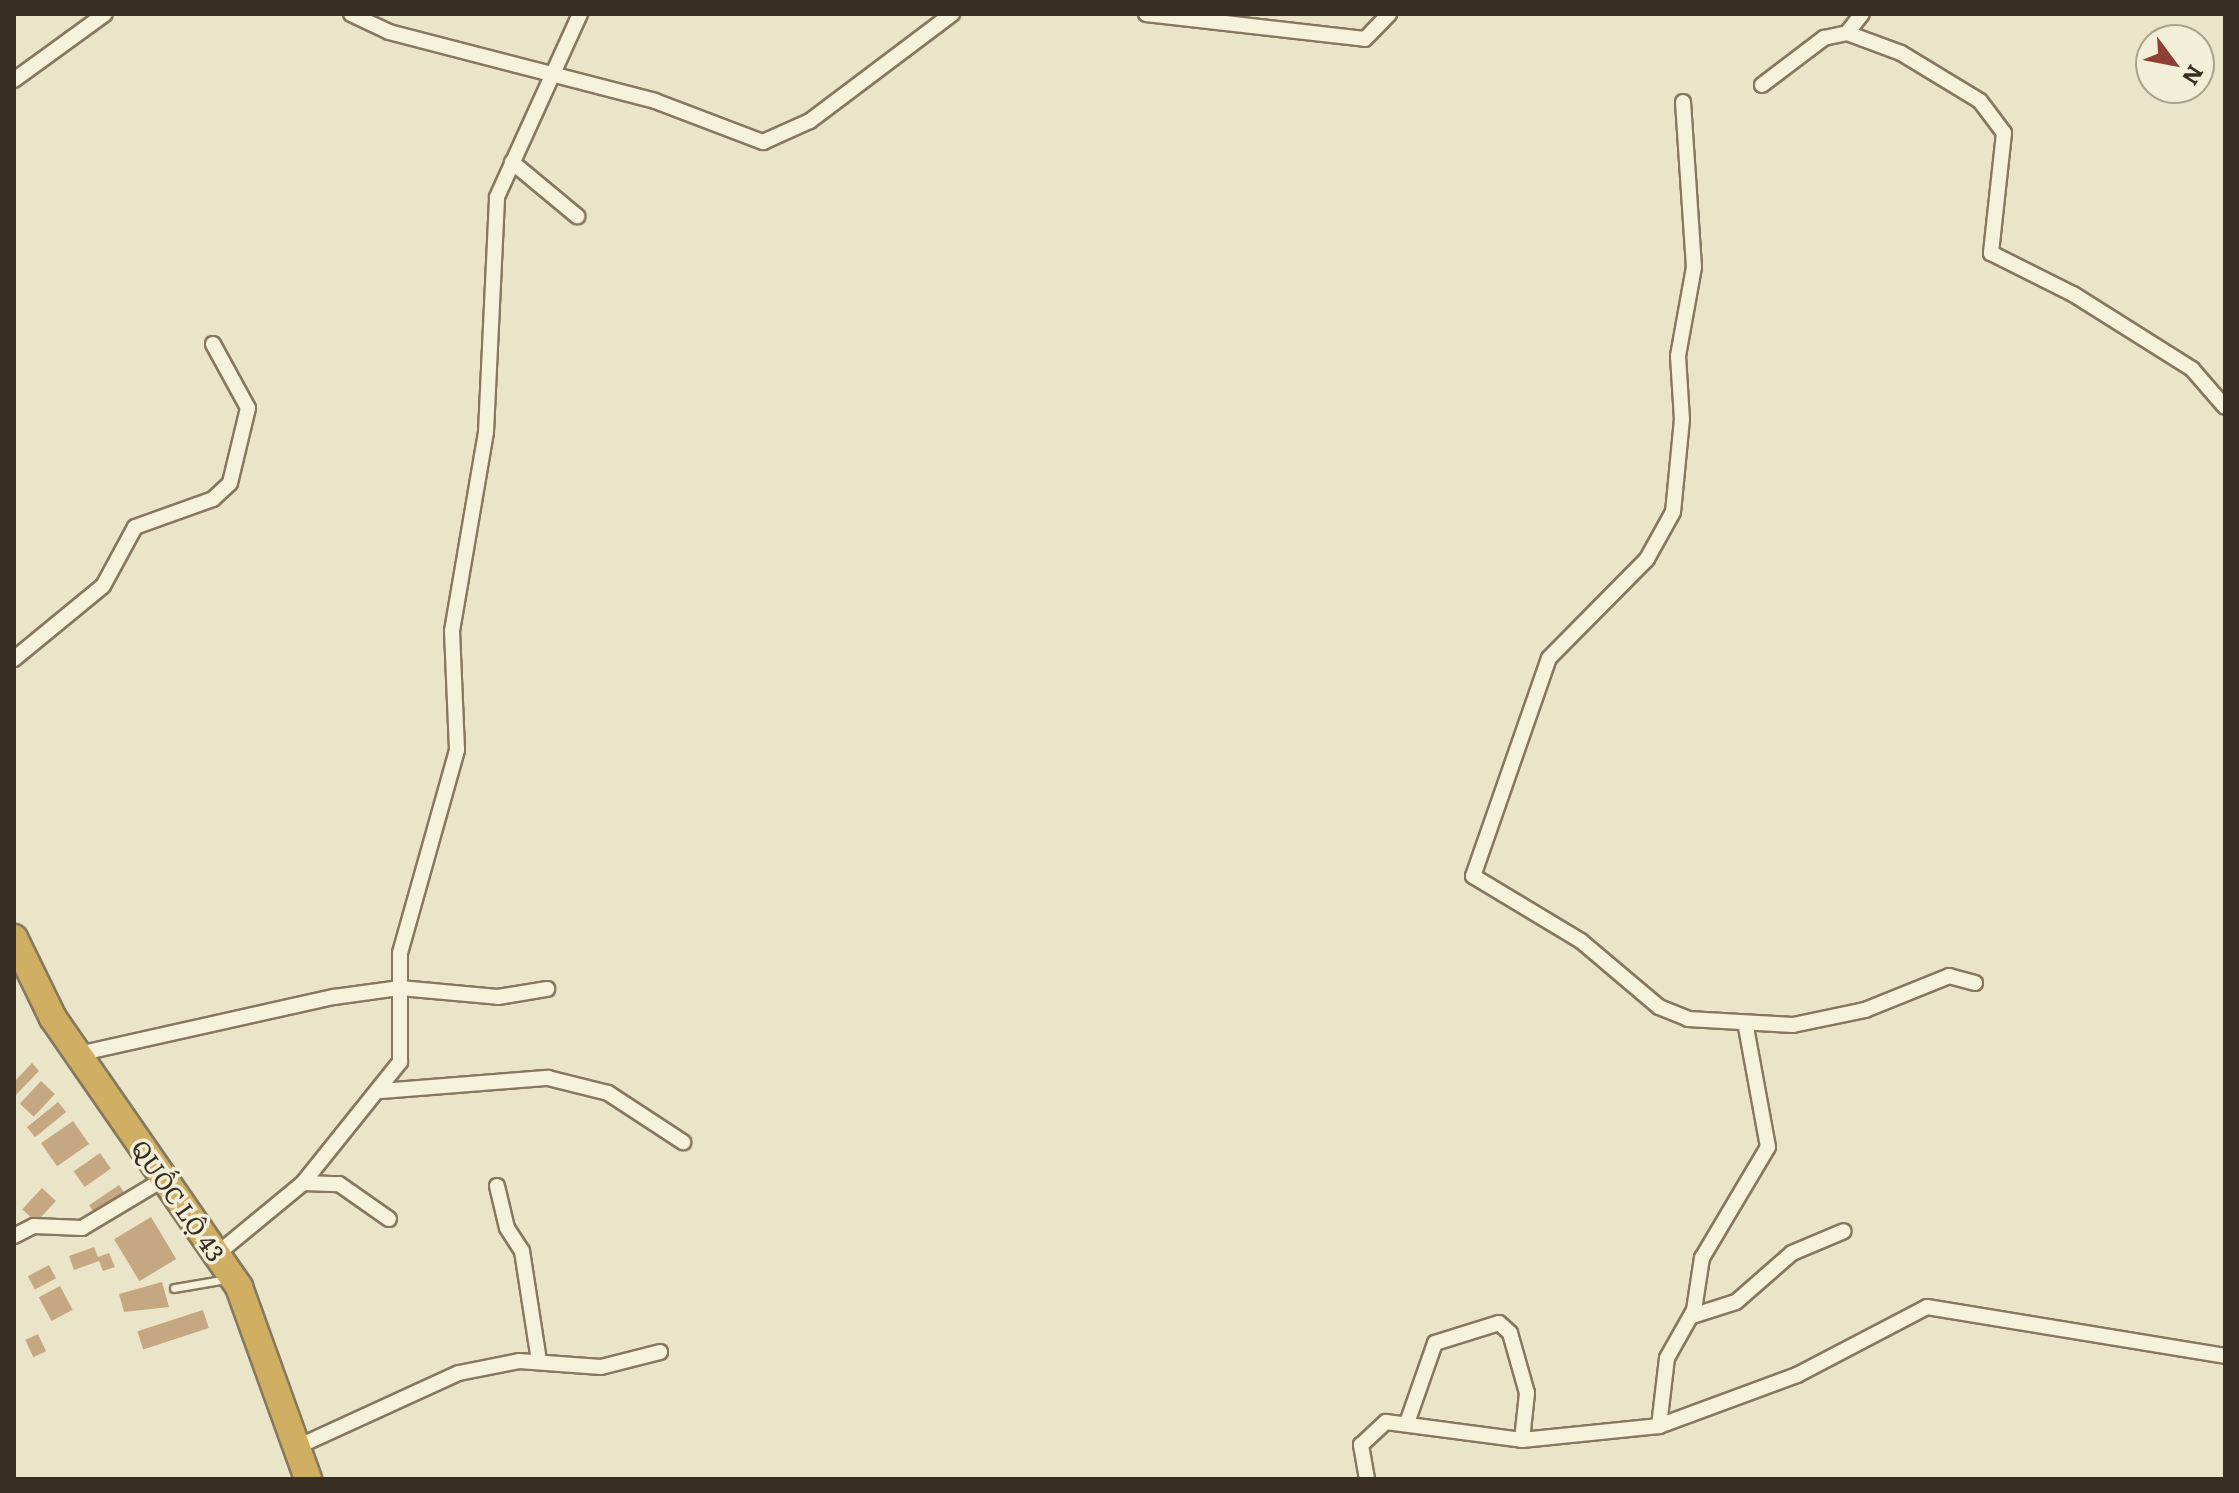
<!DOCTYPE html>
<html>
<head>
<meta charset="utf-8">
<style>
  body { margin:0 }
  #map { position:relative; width:2239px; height:1493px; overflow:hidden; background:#eae5c8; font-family:Literata,serif }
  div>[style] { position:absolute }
  .building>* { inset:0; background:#c5a782; transform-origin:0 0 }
  .roads { filter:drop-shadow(2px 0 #85785f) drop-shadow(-2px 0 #85785f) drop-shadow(0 2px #85785f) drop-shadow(0 -2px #85785f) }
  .lane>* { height:7px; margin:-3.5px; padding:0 3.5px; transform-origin:3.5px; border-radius:3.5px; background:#f6f1db }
  .street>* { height:14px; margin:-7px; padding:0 7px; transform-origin:7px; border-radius:7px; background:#f6f1db }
  .highway>* { height:26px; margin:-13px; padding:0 13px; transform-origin:13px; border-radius:13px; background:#d1af62 }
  span { translate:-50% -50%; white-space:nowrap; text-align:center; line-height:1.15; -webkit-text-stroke:7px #f3eed7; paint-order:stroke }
  .street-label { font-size:24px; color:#372e21 }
  .frame { position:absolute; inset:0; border:16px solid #372e21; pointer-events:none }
  .north { position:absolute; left:2135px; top:24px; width:80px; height:80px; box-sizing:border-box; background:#f3eed7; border:2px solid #a8a18e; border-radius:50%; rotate:122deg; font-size:22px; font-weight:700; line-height:32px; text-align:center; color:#372e21 }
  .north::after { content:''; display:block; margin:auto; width:28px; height:36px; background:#8e4034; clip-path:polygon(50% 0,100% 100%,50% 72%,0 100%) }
</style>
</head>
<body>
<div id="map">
  <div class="building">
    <i style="clip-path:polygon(32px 1063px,39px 1071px,14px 1097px,14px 1082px)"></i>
    <i style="left:41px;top:1081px;width:19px;height:31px;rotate:43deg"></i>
    <i style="left:58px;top:1102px;width:13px;height:40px;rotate:51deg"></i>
    <i style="left:73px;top:1121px;width:28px;height:39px;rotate:55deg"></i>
    <i style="left:100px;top:1153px;width:19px;height:32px;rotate:55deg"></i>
    <i style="left:119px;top:1185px;width:14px;height:36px;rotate:56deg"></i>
    <i style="left:42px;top:1188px;width:19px;height:29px;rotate:43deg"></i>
    <i style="left:151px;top:1217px;width:49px;height:43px;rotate:59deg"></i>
    <i style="clip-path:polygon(94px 1247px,98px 1257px,109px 1253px,115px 1267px,103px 1271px,99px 1261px,74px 1270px,69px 1256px)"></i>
    <i style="left:49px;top:1265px;width:15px;height:24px;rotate:62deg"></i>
    <i style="clip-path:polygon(162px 1282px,169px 1307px,124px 1312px,119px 1294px)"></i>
    <i style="left:60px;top:1286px;width:27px;height:24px;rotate:62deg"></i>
    <i style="left:203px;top:1310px;width:19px;height:69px;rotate:72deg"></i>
    <i style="left:38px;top:1334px;width:19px;height:14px;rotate:65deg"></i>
  </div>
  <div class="roads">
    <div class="lane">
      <i style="left:174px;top:1288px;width:54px;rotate:-9.6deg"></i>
    </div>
    <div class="street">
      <i style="left:351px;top:14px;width:42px;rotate:25.3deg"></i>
      <i style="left:389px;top:32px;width:275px;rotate:14.5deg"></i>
      <i style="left:655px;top:101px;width:116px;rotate:20.8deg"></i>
      <i style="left:763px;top:142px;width:51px;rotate:-24.1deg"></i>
      <i style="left:810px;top:121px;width:178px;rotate:-37deg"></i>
      <i style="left:1146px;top:14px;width:220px;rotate:6.5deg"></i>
      <i style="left:1365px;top:39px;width:35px;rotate:-46deg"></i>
      <i style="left:1847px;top:33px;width:24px;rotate:-52deg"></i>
      <i style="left:14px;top:80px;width:112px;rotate:-36deg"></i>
      <i style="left:1762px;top:85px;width:78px;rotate:-37.2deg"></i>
      <i style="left:1824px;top:38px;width:24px;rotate:-12deg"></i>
      <i style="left:1847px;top:33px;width:58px;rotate:20.3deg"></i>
      <i style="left:1901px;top:53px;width:92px;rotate:31.3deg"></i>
      <i style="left:1980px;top:101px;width:40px;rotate:53deg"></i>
      <i style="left:2004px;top:133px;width:121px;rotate:96.2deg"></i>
      <i style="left:1991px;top:253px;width:92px;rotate:26.6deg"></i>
      <i style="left:2073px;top:294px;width:141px;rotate:32.2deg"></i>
      <i style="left:2192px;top:369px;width:50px;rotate:49deg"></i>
      <i style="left:1683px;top:102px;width:165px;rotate:86.2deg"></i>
      <i style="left:1694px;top:267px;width:90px;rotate:100.2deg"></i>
      <i style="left:1678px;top:356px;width:63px;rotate:86.4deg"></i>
      <i style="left:1682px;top:419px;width:93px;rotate:95.5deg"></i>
      <i style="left:1673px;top:512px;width:54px;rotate:119deg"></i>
      <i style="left:1647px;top:559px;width:139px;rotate:134.7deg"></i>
      <i style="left:1549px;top:658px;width:231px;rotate:109.2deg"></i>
      <i style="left:1473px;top:876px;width:126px;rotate:31deg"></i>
      <i style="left:1581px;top:941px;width:102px;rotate:40.2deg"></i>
      <i style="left:1659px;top:1007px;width:31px;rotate:22deg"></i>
      <i style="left:1688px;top:1019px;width:105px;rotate:3.3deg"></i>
      <i style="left:1793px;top:1025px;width:74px;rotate:-11.8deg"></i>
      <i style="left:1865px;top:1010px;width:91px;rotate:-22deg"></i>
      <i style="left:1949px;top:976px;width:27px;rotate:15deg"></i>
      <i style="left:512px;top:162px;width:85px;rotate:39.7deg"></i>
      <i style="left:14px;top:659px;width:115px;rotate:-39.4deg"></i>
      <i style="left:103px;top:586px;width:67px;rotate:-61.5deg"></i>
      <i style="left:135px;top:527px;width:83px;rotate:-19.7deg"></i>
      <i style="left:213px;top:499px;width:23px;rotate:-43deg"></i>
      <i style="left:230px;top:483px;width:77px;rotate:-76.5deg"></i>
      <i style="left:248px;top:408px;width:73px;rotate:-118.7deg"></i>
      <i style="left:78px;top:1054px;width:262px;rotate:-12.6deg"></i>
      <i style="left:334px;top:997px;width:67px;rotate:-7.8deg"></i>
      <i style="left:400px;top:988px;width:98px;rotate:5.2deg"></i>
      <i style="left:498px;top:997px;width:50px;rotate:-9.3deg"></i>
      <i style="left:381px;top:1091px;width:168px;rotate:-4.5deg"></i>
      <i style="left:548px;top:1078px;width:62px;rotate:14deg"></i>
      <i style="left:608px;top:1093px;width:90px;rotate:33.2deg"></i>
      <i style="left:303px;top:1183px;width:36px;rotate:2deg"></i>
      <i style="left:339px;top:1184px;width:61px;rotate:35deg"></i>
      <i style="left:497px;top:1186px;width:43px;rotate:76.6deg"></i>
      <i style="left:507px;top:1228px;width:27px;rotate:57deg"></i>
      <i style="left:522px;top:1251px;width:111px;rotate:81.2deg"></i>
      <i style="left:14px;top:1236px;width:22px;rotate:-27deg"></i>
      <i style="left:34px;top:1226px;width:48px;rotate:2.4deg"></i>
      <i style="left:82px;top:1228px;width:96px;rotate:-30.9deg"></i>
      <i style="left:217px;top:1254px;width:112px;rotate:-39.5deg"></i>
      <i style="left:303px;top:1183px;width:155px;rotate:-51.3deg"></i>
      <i style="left:400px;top:1062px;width:109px;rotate:-90deg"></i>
      <i style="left:400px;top:953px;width:211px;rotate:-74.3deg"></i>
      <i style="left:457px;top:750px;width:119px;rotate:-92.4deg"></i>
      <i style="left:452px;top:631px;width:202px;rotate:-80.3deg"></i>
      <i style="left:486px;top:432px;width:235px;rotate:-87.3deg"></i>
      <i style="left:497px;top:197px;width:201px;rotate:-65.6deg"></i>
      <i style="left:1692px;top:1316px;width:46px;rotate:-17.7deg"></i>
      <i style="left:1736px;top:1302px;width:74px;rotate:-41.2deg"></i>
      <i style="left:1792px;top:1253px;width:56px;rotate:-22.9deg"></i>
      <i style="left:1407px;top:1423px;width:85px;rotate:-70.7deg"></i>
      <i style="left:1435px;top:1343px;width:67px;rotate:-17.4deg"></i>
      <i style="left:1499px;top:1323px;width:15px;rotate:42deg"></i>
      <i style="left:1510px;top:1333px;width:62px;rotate:74.2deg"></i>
      <i style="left:1527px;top:1393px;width:47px;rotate:96.1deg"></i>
      <i style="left:1659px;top:1426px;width:68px;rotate:-83.3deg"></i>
      <i style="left:1667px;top:1358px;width:55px;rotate:-60.6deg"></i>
      <i style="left:1694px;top:1310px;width:53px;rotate:-81.3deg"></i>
      <i style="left:1702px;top:1258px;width:129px;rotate:-59.3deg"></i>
      <i style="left:1768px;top:1147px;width:122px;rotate:-100.4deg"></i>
      <i style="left:297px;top:1447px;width:178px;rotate:-24.6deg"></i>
      <i style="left:459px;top:1373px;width:61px;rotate:-11.3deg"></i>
      <i style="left:519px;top:1361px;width:82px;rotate:4.2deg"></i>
      <i style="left:601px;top:1367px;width:61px;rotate:-14.3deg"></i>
      <i style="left:1367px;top:1479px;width:35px;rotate:-100deg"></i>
      <i style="left:1361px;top:1445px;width:34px;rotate:-43deg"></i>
      <i style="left:1386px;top:1422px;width:137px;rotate:7.5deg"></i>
      <i style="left:1522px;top:1440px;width:138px;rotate:-5.8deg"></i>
      <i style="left:1659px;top:1426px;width:147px;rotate:-20.3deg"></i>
      <i style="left:1797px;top:1375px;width:147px;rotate:-27.6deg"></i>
      <i style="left:1927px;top:1307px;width:302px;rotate:9.3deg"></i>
    </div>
    <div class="highway">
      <i style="left:14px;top:938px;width:89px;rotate:64deg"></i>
      <i style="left:53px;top:1018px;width:327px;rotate:55.3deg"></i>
      <i style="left:239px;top:1287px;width:204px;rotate:70.2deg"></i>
    </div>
  </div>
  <div class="street-label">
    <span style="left:179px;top:1200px;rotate:55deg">QUỐC LỘ 43</span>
  </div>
  <div class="frame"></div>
  <div class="north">N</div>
</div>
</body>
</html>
